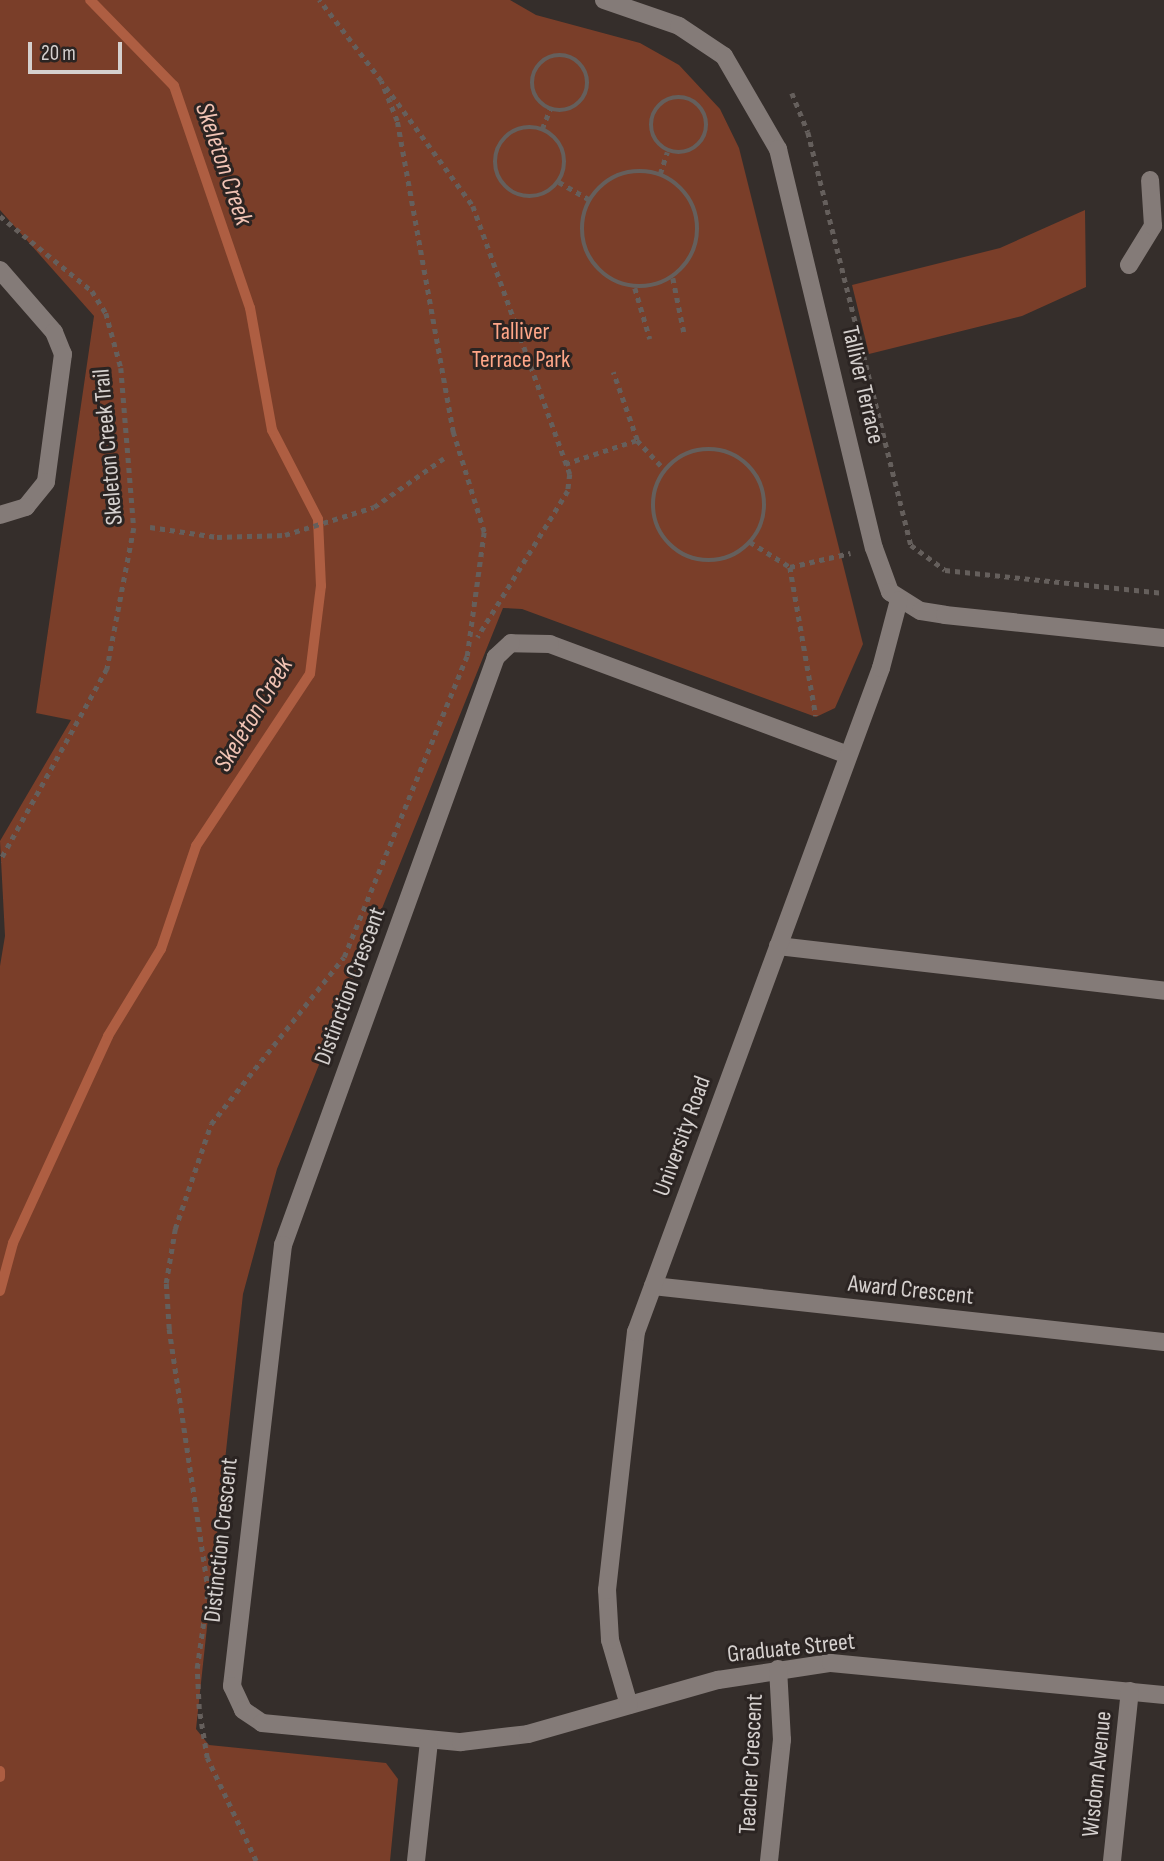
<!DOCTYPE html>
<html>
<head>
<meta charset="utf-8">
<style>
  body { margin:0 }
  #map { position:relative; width:1164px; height:1861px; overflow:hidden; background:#352e2b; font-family:"Sofia Sans Condensed",sans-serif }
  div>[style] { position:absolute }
  .green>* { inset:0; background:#7a3e29 }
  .stream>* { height:10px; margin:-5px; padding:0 5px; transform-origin:5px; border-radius:5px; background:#ae5e42 }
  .path>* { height:4.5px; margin-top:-2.25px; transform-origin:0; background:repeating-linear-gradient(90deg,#655f5c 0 5px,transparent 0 10px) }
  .path>.ring { margin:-2.25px; padding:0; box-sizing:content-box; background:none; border:4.5px solid #655f5c; border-radius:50% }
  .minor>* { height:18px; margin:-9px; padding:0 9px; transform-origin:9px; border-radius:9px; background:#847b78 }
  span { translate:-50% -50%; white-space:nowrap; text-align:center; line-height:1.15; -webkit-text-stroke:6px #2b2422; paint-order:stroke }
  .park-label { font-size:24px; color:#ffa688 }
  .street-label { font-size:24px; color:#d5d0ce }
  .water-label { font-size:26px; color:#f1c3b4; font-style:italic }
  .scale { position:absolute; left:28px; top:42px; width:94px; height:32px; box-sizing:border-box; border:4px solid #d5d0ce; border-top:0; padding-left:9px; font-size:21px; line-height:24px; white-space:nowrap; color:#d5d0ce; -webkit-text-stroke:5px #2b2422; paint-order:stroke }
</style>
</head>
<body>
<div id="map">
  <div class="green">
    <i style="clip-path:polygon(0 0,510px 0,536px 15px,640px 43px,679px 65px,720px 109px,739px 148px,863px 644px,835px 708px,816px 717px,522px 609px,503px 608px,277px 1169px,243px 1294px,196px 1729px,209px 1745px,386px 1763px,398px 1779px,390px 1861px,0 1861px,0 966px,5px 936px,0 841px,71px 720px,36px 713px,94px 316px,0 210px)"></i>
    <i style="clip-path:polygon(1085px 210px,1086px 287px,1022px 316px,869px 354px,852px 285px,1000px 248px)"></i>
  </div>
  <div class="stream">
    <i style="left:0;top:1291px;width:50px;rotate:-74.8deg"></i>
    <i style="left:13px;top:1243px;width:228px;rotate:-65.3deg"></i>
    <i style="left:108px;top:1036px;width:102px;rotate:-58.7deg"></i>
    <i style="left:161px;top:949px;width:109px;rotate:-71.2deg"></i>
    <i style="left:196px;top:846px;width:206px;rotate:-56.5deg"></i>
    <i style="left:310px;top:674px;width:89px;rotate:-82.9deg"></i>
    <i style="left:321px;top:586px;width:67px;rotate:-92.6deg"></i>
    <i style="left:318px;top:519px;width:100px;rotate:-117.3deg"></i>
    <i style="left:272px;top:430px;width:124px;rotate:-100.2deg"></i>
    <i style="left:250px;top:308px;width:235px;rotate:-108.9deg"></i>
    <i style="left:174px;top:86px;width:120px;rotate:-134.3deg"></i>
    <i style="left:0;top:1771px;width:6px;rotate:90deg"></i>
  </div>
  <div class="path">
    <i class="ring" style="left:532px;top:55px;width:51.5px;height:51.5px"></i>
    <i style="left:386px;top:87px;width:147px;rotate:53.8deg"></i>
    <i style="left:473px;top:206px;width:285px;rotate:70.1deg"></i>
    <i style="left:570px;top:474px;width:17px;rotate:97deg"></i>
    <i style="left:568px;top:491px;width:172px;rotate:121.7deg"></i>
    <i style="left:792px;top:93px;width:42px;rotate:67.7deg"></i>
    <i style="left:808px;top:132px;width:426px;rotate:76deg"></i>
    <i style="left:911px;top:545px;width:42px;rotate:36.3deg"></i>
    <i style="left:945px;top:570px;width:220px;rotate:6deg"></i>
    <i class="ring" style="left:651px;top:97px;width:51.5px;height:51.5px"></i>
    <i class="ring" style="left:495px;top:127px;width:65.5px;height:65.5px"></i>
    <i style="left:542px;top:129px;width:22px;rotate:-68deg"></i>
    <i class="ring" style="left:582px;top:171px;width:111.5px;height:111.5px"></i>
    <i style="left:660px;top:174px;width:23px;rotate:-72deg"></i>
    <i style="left:559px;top:182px;width:34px;rotate:30deg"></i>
    <i style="left:0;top:216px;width:119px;rotate:39.2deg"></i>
    <i style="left:92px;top:291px;width:26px;rotate:58deg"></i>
    <i style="left:106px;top:313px;width:57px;rotate:74.7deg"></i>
    <i style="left:121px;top:368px;width:161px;rotate:85.4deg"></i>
    <i style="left:134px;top:528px;width:144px;rotate:100.8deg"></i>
    <i style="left:107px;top:669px;width:220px;rotate:119.1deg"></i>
    <i style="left:673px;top:278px;width:55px;rotate:78.5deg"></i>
    <i style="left:635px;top:288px;width:53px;rotate:73.6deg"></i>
    <i style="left:637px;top:440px;width:41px;rotate:47deg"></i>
    <i class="ring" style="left:653px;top:449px;width:107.5px;height:107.5px"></i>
    <i style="left:565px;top:464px;width:76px;rotate:-18.4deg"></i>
    <i style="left:637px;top:440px;width:72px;rotate:-109.4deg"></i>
    <i style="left:150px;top:527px;width:68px;rotate:8.5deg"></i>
    <i style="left:217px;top:537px;width:68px;rotate:-1.7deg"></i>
    <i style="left:285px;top:535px;width:93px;rotate:-17.5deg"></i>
    <i style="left:374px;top:507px;width:85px;rotate:-35deg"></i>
    <i style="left:750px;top:542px;width:47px;rotate:32deg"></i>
    <i style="left:790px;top:567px;width:151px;rotate:80.1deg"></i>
    <i style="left:790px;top:567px;width:62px;rotate:-13.1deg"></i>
    <i style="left:256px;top:1861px;width:114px;rotate:-115.4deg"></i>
    <i style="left:207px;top:1758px;width:50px;rotate:-99.3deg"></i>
    <i style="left:199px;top:1709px;width:41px;rotate:-92.8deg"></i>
    <i style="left:197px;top:1668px;width:78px;rotate:-81.9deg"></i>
    <i style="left:208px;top:1591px;width:265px;rotate:-98.5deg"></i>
    <i style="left:169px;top:1329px;width:46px;rotate:-93.7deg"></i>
    <i style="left:166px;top:1283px;width:55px;rotate:-80.5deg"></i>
    <i style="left:175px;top:1229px;width:111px;rotate:-71.1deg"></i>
    <i style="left:211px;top:1124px;width:213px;rotate:-51.5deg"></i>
    <i style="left:344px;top:957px;width:325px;rotate:-67.8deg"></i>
    <i style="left:467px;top:656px;width:125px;rotate:-82.2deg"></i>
    <i style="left:484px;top:532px;width:105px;rotate:-107.2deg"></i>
    <i style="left:453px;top:432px;width:316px;rotate:-100.2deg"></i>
    <i style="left:397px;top:121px;width:43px;rotate:-111.8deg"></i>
    <i style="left:381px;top:81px;width:102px;rotate:-127.4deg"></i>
  </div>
  <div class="minor">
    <i style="left:604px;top:0;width:79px;rotate:19.1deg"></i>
    <i style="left:679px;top:26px;width:54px;rotate:33.7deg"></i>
    <i style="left:724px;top:56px;width:108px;rotate:59.9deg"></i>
    <i style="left:778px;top:149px;width:410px;rotate:76.5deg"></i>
    <i style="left:874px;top:548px;width:47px;rotate:70deg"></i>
    <i style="left:890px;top:592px;width:36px;rotate:32deg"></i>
    <i style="left:921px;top:611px;width:24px;rotate:9deg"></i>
    <i style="left:945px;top:615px;width:220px;rotate:6deg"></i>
    <i style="left:1129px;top:265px;width:46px;rotate:-58.4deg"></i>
    <i style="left:1153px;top:226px;width:46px;rotate:-93.7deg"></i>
    <i style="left:0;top:270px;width:82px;rotate:48.9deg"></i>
    <i style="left:54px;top:332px;width:24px;rotate:68deg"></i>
    <i style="left:63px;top:354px;width:129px;rotate:97.6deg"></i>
    <i style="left:46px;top:482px;width:32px;rotate:129deg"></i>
    <i style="left:26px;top:507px;width:27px;rotate:163deg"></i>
    <i style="left:848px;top:755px;width:318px;rotate:-159.6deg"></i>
    <i style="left:550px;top:644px;width:39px;rotate:-179deg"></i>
    <i style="left:511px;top:643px;width:21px;rotate:137deg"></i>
    <i style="left:496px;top:657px;width:625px;rotate:109.91deg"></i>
    <i style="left:283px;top:1245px;width:444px;rotate:96.6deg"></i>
    <i style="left:232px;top:1686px;width:26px;rotate:65deg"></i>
    <i style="left:243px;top:1710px;width:23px;rotate:34deg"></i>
    <i style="left:262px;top:1723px;width:200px;rotate:5.5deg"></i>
    <i style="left:461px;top:1742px;width:67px;rotate:-6.8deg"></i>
    <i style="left:528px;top:1734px;width:198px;rotate:-15.9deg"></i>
    <i style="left:718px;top:1680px;width:114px;rotate:-8.6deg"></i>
    <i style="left:831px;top:1663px;width:335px;rotate:5.5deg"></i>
    <i style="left:778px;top:946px;width:389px;rotate:6.6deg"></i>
    <i style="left:653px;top:1286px;width:514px;rotate:6.25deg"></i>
    <i style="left:629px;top:1705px;width:68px;rotate:-106.3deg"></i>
    <i style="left:610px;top:1640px;width:50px;rotate:-93.4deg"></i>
    <i style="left:607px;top:1590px;width:260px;rotate:-83.6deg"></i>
    <i style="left:636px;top:1332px;width:708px;rotate:-69.75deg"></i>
    <i style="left:881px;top:668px;width:70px;rotate:-75.2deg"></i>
    <i style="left:416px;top:1861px;width:121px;rotate:-83.8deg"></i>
    <i style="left:769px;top:1861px;width:122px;rotate:-83.9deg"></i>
    <i style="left:782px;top:1740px;width:71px;rotate:-93.2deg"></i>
    <i style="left:1112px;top:1861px;width:171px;rotate:-84deg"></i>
  </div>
  <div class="park-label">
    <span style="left:521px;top:346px">Talliver<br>Terrace Park</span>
  </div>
  <div class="street-label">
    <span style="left:863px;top:385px;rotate:77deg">Talliver Terrace</span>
    <span style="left:108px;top:447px;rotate:-95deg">Skeleton Creek Trail</span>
    <span style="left:350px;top:986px;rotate:-70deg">Distinction Crescent</span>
    <span style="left:682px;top:1136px;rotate:-70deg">University Road</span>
    <span style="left:911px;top:1290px;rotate:6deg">Award Crescent</span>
    <span style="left:221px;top:1540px;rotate:-84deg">Distinction Crescent</span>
    <span style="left:791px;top:1648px;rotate:-6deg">Graduate Street</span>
    <span style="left:751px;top:1764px;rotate:-87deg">Teacher Crescent</span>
    <span style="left:1097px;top:1774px;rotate:-84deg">Wisdom Avenue</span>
  </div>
  <div class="water-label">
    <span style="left:223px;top:164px;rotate:71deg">Skeleton Creek</span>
    <span style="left:254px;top:715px;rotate:-59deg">Skeleton Creek</span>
  </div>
  <div class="scale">20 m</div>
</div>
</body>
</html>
